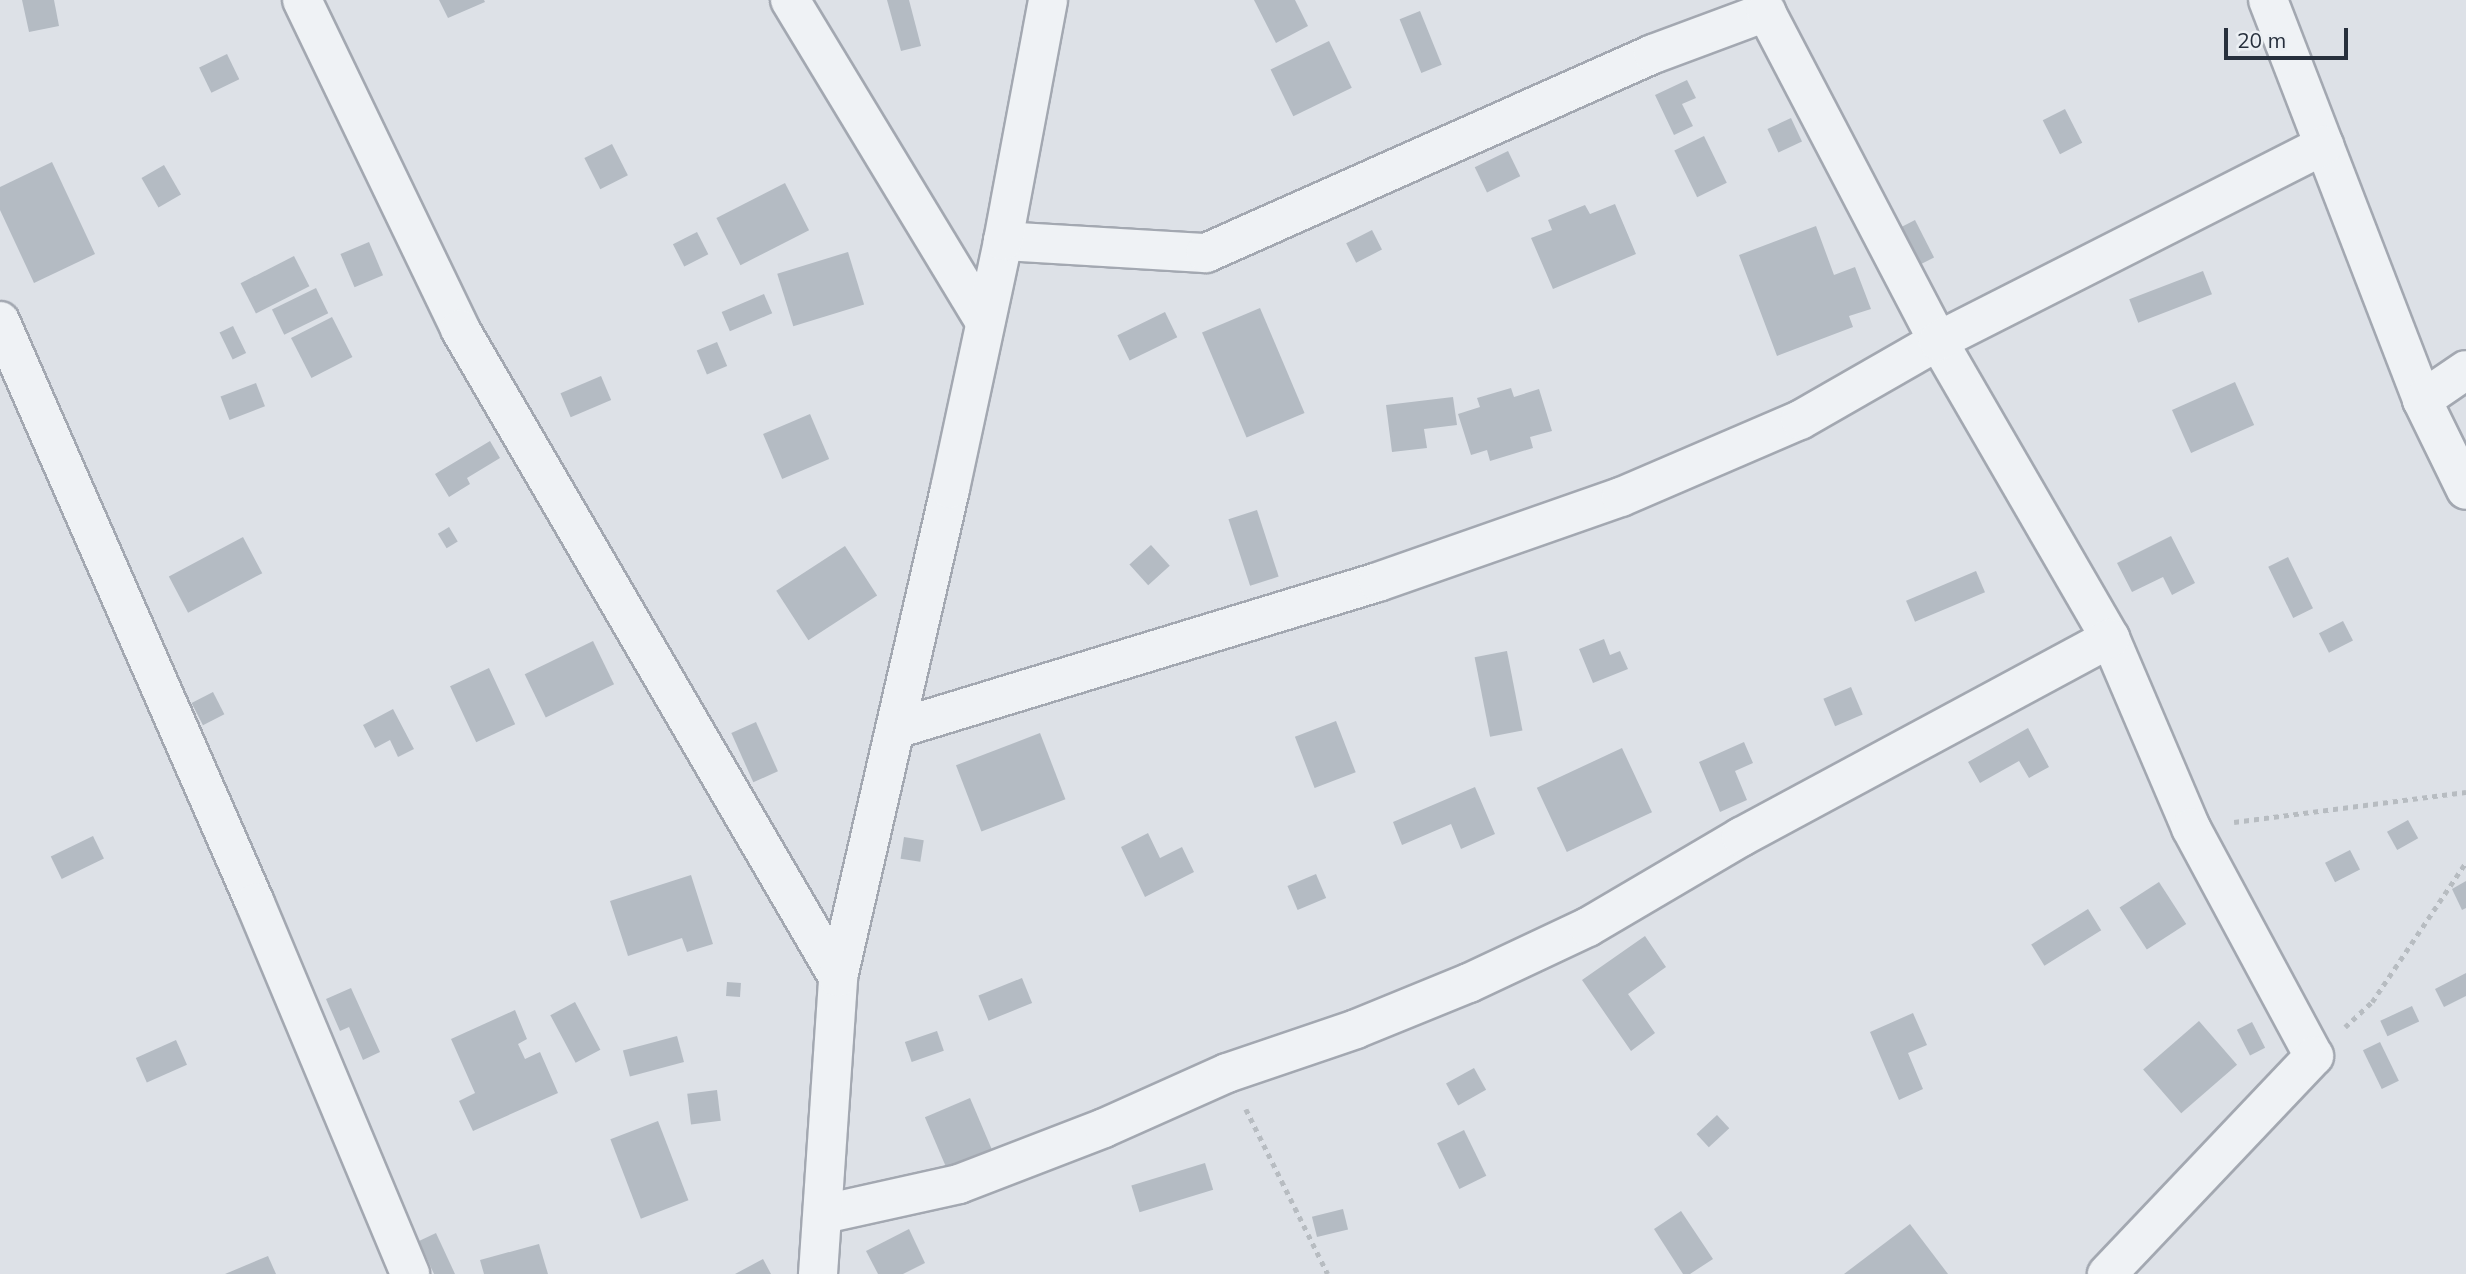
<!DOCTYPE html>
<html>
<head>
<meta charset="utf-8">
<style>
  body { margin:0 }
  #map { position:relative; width:2466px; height:1274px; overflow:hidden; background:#dde1e7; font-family:Mulish,sans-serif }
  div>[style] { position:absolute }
  .building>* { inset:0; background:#b4bbc3; transform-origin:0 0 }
  .path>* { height:4.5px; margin-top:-2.25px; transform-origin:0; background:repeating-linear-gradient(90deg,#b7bcc1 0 5px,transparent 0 10px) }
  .roads { filter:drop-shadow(2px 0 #a3a8b1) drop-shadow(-2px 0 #a3a8b1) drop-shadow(0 2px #a3a8b1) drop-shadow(0 -2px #a3a8b1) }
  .minor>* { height:38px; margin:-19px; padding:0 19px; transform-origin:19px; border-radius:19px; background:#eff2f5 }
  span { translate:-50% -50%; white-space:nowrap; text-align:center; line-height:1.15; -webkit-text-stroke:6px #ecf0f4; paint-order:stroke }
  .scale { position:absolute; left:2224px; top:28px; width:124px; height:32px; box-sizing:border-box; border:4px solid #27303d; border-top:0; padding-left:9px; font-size:21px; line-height:24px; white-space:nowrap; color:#27303d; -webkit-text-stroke:5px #ecf0f4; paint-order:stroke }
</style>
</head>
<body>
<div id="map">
  <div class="building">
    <i style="clip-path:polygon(22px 0,54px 0,59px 26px,29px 32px)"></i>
    <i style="clip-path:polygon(439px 0,484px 0,485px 2px,448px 18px)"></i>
    <i style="clip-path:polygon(887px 0,909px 0,921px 46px,901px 51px)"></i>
    <i style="clip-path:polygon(1254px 0,1295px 0,1308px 26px,1276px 43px)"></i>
    <i style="left:1420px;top:11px;width:58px;height:22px;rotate:68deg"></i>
    <i style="left:1329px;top:41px;width:52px;height:65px;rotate:64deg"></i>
    <i style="left:227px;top:54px;width:28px;height:31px;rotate:64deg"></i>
    <i style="clip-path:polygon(1687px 80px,1696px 98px,1682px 104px,1693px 126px,1674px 135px,1655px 95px)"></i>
    <i style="left:2065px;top:109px;width:38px;height:25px;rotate:63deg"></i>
    <i style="left:1791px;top:118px;width:26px;height:26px;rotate:65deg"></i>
    <i style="left:1704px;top:136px;width:52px;height:33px;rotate:64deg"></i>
    <i style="left:612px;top:144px;width:35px;height:31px;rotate:63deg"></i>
    <i style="left:1508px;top:151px;width:28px;height:37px;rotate:64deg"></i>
    <i style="clip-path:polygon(52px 162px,95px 254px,34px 283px,0 210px,0 187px)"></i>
    <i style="left:164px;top:165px;width:34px;height:26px;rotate:60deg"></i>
    <i style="left:785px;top:183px;width:53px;height:77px;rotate:63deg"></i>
    <i style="clip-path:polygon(1615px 204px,1636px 254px,1553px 289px,1531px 238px,1552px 230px,1548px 220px,1585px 205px,1590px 214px)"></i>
    <i style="left:1915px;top:220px;width:42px;height:24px;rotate:63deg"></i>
    <i style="clip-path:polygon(1816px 226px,1834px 275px,1855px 267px,1871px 309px,1849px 316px,1853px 327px,1777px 356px,1739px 255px)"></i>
    <i style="left:1372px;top:230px;width:22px;height:29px;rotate:63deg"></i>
    <i style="left:697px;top:232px;width:25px;height:27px;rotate:63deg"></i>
    <i style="left:369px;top:242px;width:36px;height:31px;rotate:67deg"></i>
    <i style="left:848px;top:252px;width:55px;height:74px;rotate:73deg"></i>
    <i style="left:294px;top:256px;width:34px;height:60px;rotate:63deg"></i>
    <i style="left:2203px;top:271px;width:25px;height:79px;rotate:69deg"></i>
    <i style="left:316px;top:288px;width:28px;height:49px;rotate:64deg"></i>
    <i style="left:764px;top:294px;width:21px;height:46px;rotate:67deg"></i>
    <i style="left:1260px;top:308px;width:114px;height:63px;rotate:67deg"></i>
    <i style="left:1165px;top:312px;width:28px;height:53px;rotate:64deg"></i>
    <i style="left:332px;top:317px;width:45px;height:46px;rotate:63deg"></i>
    <i style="left:233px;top:326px;width:30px;height:15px;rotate:64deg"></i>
    <i style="left:717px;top:342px;width:26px;height:22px;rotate:67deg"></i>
    <i style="left:601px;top:376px;width:26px;height:44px;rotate:67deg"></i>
    <i style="left:2235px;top:382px;width:47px;height:69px;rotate:66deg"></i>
    <i style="left:256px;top:383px;width:25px;height:38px;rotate:69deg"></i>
    <i style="clip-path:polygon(1511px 388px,1514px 397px,1539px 389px,1552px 431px,1530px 437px,1533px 448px,1490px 461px,1487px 450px,1471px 455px,1458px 414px,1480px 407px,1477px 398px)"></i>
    <i style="clip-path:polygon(1453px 397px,1457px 425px,1424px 429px,1427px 448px,1392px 452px,1386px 405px)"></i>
    <i style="left:810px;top:414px;width:49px;height:51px;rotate:67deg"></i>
    <i style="clip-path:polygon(490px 441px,500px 458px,467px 478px,470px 484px,449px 497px,435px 474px)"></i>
    <i style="left:1257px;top:510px;width:70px;height:30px;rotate:72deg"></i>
    <i style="left:449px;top:527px;width:17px;height:13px;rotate:59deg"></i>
    <i style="clip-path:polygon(2171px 536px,2195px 583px,2172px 595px,2163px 577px,2132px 592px,2117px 563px)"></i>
    <i style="left:243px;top:537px;width:41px;height:84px;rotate:62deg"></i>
    <i style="left:1151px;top:545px;width:28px;height:29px;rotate:48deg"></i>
    <i style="left:845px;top:546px;width:59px;height:82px;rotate:57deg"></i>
    <i style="left:2288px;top:557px;width:57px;height:22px;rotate:64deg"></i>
    <i style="left:1976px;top:571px;width:23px;height:76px;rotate:67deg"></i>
    <i style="left:2343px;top:621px;width:22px;height:27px;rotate:63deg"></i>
    <i style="clip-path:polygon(1604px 639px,1610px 655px,1620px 651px,1628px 669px,1593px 683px,1579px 649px)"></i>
    <i style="left:593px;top:641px;width:48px;height:76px;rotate:64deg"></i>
    <i style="left:1507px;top:651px;width:81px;height:33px;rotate:79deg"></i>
    <i style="left:489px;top:668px;width:62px;height:43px;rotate:65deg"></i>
    <i style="left:1851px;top:687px;width:30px;height:30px;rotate:67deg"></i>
    <i style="left:213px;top:692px;width:25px;height:24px;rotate:63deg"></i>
    <i style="clip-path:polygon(393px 709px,414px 749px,398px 757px,390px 740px,375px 748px,363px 725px)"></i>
    <i style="left:1336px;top:721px;width:55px;height:44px;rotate:69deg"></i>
    <i style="left:756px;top:722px;width:54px;height:27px;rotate:66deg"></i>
    <i style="clip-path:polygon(2028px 728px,2049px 767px,2029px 778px,2019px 761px,1980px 783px,1968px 762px)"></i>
    <i style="left:1040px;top:733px;width:71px;height:90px;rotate:69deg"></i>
    <i style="clip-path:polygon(1744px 742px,1753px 763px,1735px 771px,1747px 800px,1720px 812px,1699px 762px)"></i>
    <i style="left:1622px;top:748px;width:71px;height:94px;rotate:65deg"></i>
    <i style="clip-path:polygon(1475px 787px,1495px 834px,1461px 849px,1451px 824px,1402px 845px,1393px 822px)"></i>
    <i style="left:2408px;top:820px;width:21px;height:24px;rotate:61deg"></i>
    <i style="clip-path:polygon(1148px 833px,1160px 858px,1182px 847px,1194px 872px,1145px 897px,1121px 847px)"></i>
    <i style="left:93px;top:836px;width:25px;height:47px;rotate:64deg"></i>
    <i style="left:904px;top:837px;width:20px;height:22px;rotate:9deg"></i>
    <i style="left:2350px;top:850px;width:22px;height:28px;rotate:63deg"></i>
    <i style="left:1316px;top:874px;width:26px;height:31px;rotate:67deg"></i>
    <i style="clip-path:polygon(691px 875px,713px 944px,687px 952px,682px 938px,628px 956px,610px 901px)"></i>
    <i style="clip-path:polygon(2466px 881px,2466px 908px,2462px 910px,2452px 889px)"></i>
    <i style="left:2159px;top:882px;width:50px;height:47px;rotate:57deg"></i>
    <i style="left:2088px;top:909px;width:25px;height:67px;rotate:58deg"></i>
    <i style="clip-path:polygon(1645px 936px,1666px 967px,1628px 994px,1655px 1033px,1631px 1051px,1582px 980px)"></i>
    <i style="clip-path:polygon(2466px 973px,2466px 996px,2444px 1007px,2435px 989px)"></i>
    <i style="left:1022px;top:978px;width:27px;height:47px;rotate:68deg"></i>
    <i style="left:727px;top:982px;width:14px;height:14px;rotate:4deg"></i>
    <i style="clip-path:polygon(351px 988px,380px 1052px,363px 1060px,349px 1027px,340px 1031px,326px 999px)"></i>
    <i style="left:575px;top:1002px;width:54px;height:28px;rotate:62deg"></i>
    <i style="left:2412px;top:1006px;width:17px;height:35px;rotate:65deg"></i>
    <i style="clip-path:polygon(515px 1010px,527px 1039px,518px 1044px,525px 1059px,540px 1052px,558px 1093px,473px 1131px,459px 1101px,475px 1093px,451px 1039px)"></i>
    <i style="clip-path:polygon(1913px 1013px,1927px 1045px,1908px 1053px,1923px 1089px,1899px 1100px,1870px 1032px)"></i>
    <i style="left:2199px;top:1021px;width:58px;height:74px;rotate:49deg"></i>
    <i style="left:2252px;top:1022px;width:29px;height:17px;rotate:63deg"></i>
    <i style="left:937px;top:1031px;width:21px;height:34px;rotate:71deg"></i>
    <i style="left:677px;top:1036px;width:27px;height:56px;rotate:75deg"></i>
    <i style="left:176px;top:1040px;width:27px;height:44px;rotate:66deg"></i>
    <i style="left:2380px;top:1042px;width:43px;height:19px;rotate:64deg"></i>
    <i style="left:1474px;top:1068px;width:25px;height:32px;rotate:61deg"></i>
    <i style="left:717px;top:1090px;width:31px;height:30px;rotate:83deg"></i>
    <i style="left:970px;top:1098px;width:66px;height:49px;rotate:67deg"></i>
    <i style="left:1717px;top:1115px;width:18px;height:28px;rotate:47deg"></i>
    <i style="left:658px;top:1121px;width:85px;height:51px;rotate:69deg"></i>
    <i style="left:1464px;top:1130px;width:51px;height:30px;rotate:64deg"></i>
    <i style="left:1205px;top:1163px;width:28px;height:77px;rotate:73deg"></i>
    <i style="left:1343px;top:1209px;width:21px;height:32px;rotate:76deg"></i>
    <i style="clip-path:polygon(1681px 1211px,1713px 1259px,1690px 1274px,1683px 1274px,1654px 1229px)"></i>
    <i style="clip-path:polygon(1910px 1224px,1948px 1274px,1844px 1274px)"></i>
    <i style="clip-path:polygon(909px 1229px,925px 1263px,903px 1274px,878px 1274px,866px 1251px)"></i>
    <i style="clip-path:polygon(436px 1233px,455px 1274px,434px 1274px,419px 1241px)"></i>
    <i style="clip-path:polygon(539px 1244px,548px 1274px,484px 1274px,480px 1260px)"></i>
    <i style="clip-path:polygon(268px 1256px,276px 1274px,225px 1274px)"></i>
    <i style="clip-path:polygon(763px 1259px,771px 1274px,735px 1274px)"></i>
  </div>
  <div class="path">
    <i style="left:2234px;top:822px;width:234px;rotate:-7.4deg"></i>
    <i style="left:2345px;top:1027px;width:37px;rotate:-43deg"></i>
    <i style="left:2372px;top:1002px;width:169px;rotate:-56.1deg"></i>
    <i style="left:1246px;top:1109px;width:184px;rotate:63.6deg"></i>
  </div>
  <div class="roads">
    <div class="minor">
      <i style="left:302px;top:0;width:365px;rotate:64.3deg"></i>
      <i style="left:460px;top:329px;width:750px;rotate:59.74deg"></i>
      <i style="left:790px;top:0;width:376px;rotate:58.8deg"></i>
      <i style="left:2268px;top:0;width:429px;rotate:68.9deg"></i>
      <i style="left:2422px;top:400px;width:100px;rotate:63.9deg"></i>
      <i style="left:1003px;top:241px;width:203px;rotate:3.4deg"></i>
      <i style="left:1206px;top:253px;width:489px;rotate:-24deg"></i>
      <i style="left:1653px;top:54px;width:121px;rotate:-20.4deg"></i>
      <i style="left:1766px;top:12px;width:371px;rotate:62.4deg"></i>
      <i style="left:1938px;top:341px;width:343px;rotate:59.9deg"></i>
      <i style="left:2110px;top:638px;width:207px;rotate:66.9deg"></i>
      <i style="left:2191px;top:828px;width:259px;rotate:61.7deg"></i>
      <i style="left:2314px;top:1056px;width:301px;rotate:133.5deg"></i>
      <i style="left:0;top:321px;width:635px;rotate:66.34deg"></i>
      <i style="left:255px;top:903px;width:402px;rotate:67.3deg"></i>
      <i style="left:2422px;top:400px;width:53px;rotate:-34.3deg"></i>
      <i style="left:899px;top:728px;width:501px;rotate:-16.95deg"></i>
      <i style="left:1378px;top:582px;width:257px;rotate:-19.3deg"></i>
      <i style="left:1621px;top:497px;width:195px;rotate:-23.3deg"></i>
      <i style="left:1800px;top:420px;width:159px;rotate:-29.8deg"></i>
      <i style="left:1938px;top:341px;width:433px;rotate:-26.9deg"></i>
      <i style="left:824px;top:1214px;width:138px;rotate:-12.5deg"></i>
      <i style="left:959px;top:1184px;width:155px;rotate:-21.1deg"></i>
      <i style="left:1104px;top:1128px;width:135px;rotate:-24.1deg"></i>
      <i style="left:1227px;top:1073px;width:136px;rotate:-18.8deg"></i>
      <i style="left:1356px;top:1029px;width:122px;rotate:-22.2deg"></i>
      <i style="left:1469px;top:983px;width:132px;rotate:-25.2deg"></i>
      <i style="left:1588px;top:927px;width:178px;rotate:-30.5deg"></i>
      <i style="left:1741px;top:837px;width:419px;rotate:-28.3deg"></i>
      <i style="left:818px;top:1274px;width:298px;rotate:-86.1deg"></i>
      <i style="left:838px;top:977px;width:501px;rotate:-77.07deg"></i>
      <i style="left:950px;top:489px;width:254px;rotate:-77.9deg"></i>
      <i style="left:1003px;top:241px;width:245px;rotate:-79.4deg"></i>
    </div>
  </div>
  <div class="scale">20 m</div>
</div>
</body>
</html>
